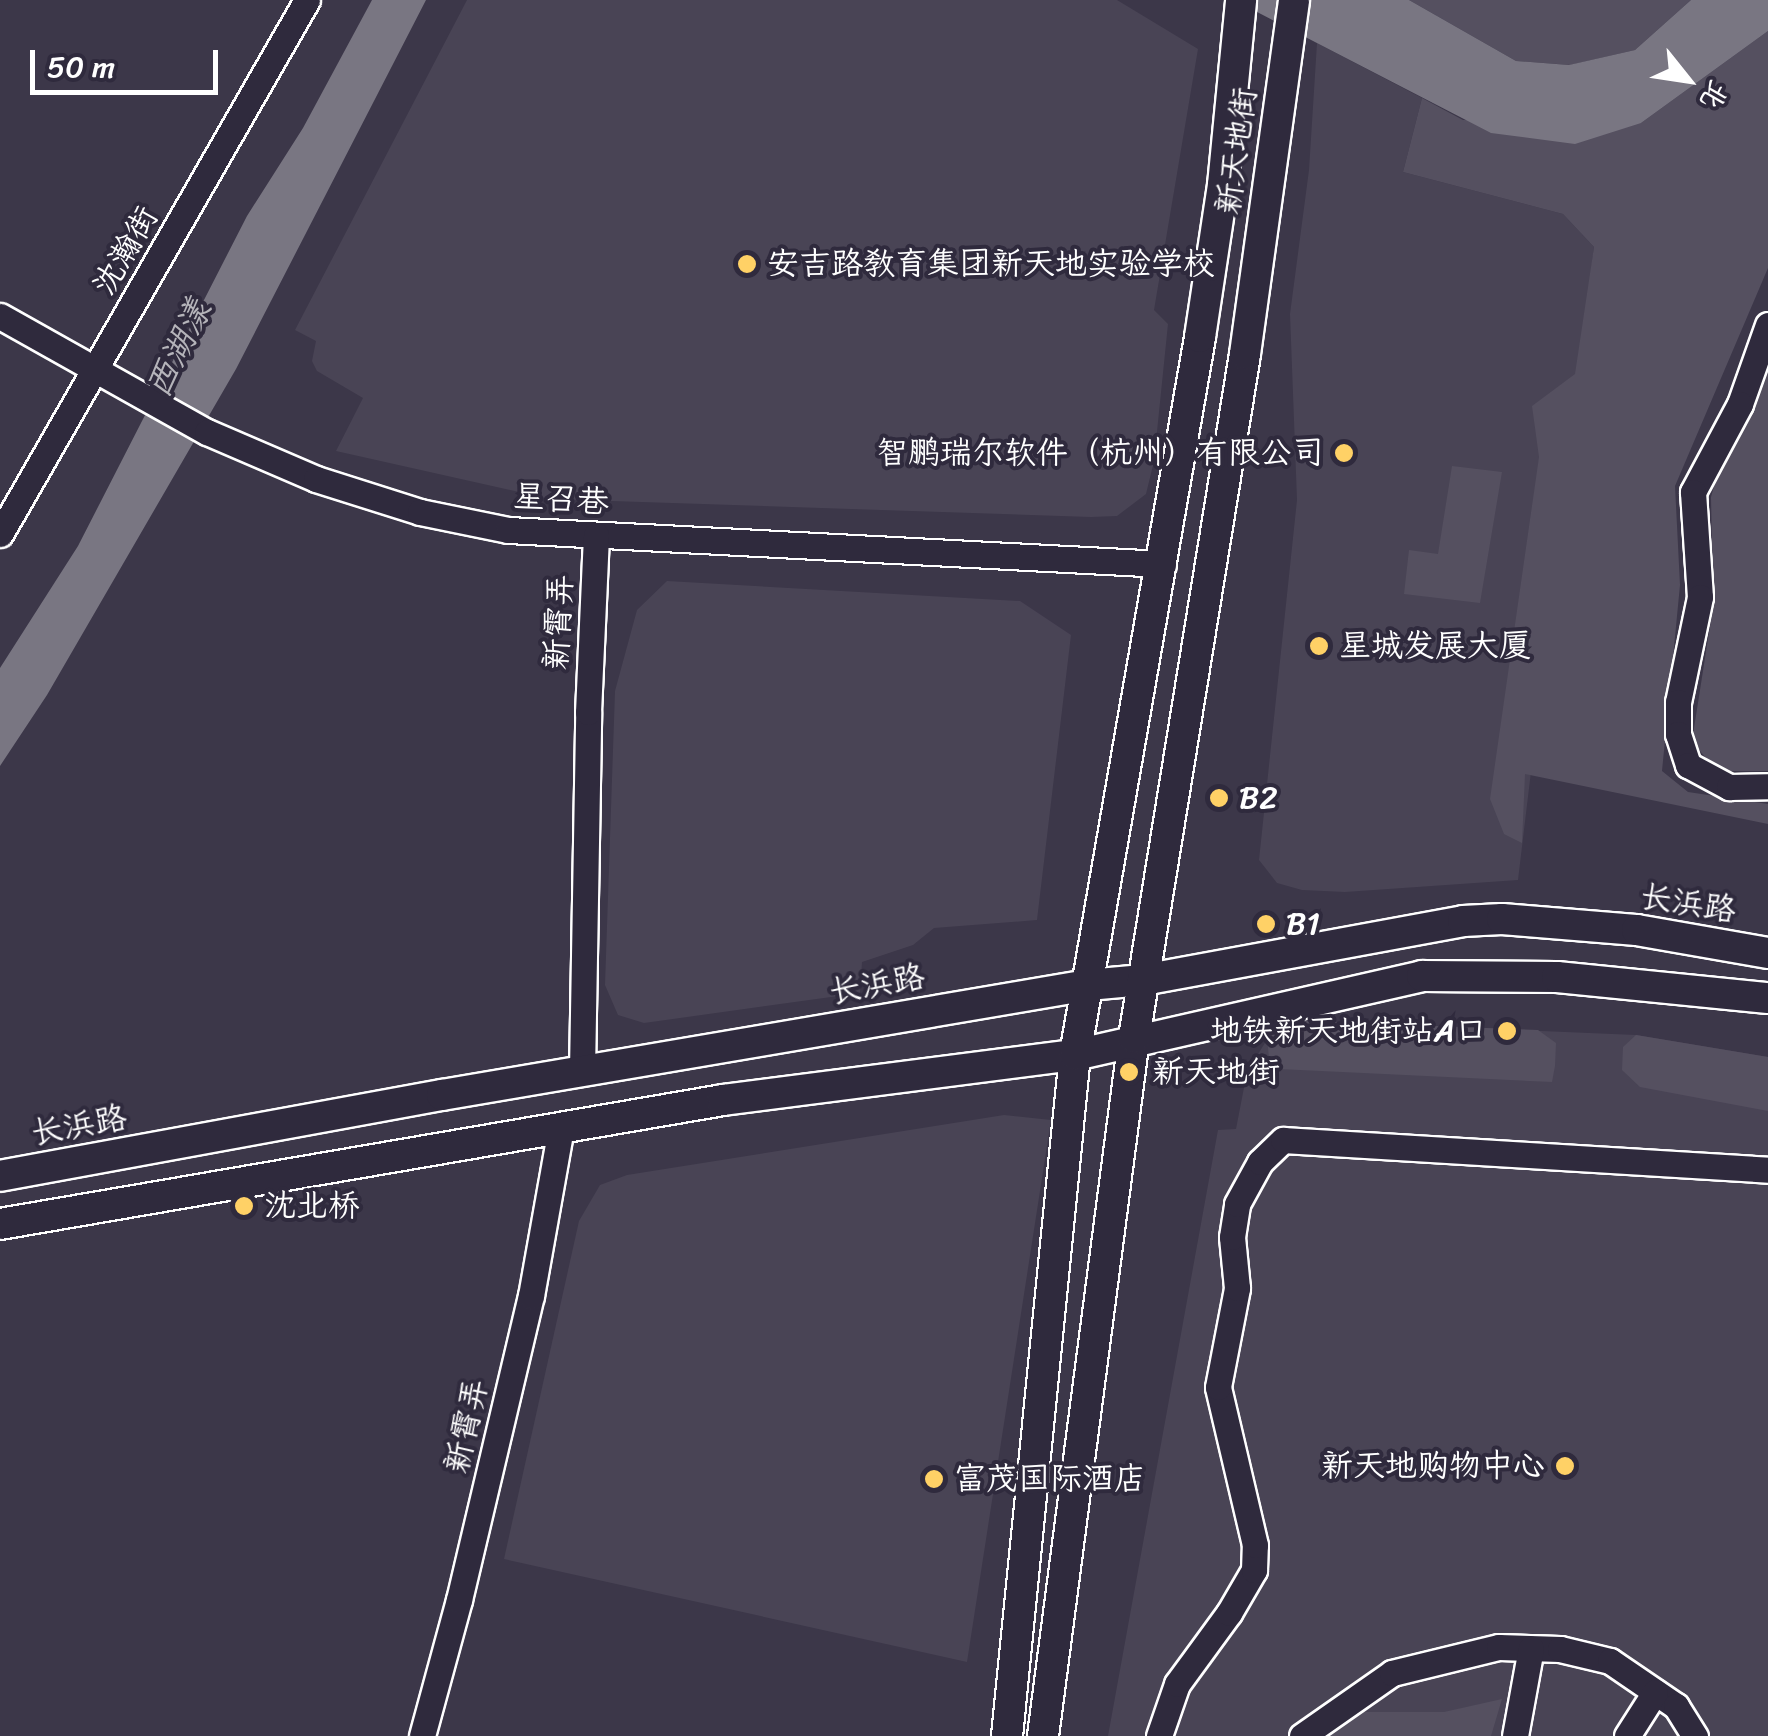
<!DOCTYPE html>
<html>
<head>
<meta charset="utf-8">
<style>
  body { margin:0 }
  #map { position:relative; width:1768px; height:1736px; overflow:hidden; background:#3c3749; font-family:Sriracha,"LXGW WenKai TC",sans-serif }
  div>[style] { position:absolute }
  .built>* { inset:0; background:#494455 }
  .green>* { inset:0; background:#555060 }
  .water>* { inset:0; background:#797682 }
  .roads { filter:drop-shadow(2px 0 #fff) drop-shadow(-2px 0 #fff) drop-shadow(0 2px #fff) drop-shadow(0 -2px #fff) }
  .minor>* { height:25px; margin:-12.5px; padding:0 12.5px; transform-origin:12.5px; border-radius:12.5px; background:#2f2a3d }
  .major>* { height:30px; margin:-15px; padding:0 15px; transform-origin:15px; border-radius:15px; background:#2f2a3d }
  .dots>* { width:28px; height:28px; translate:-50% -50%; box-sizing:border-box; border:5px solid #2f2a3d; border-radius:50% }
  span { translate:-50% -50%; white-space:nowrap; text-align:center; line-height:1.15; -webkit-text-stroke:8px #2f2a3d; paint-order:stroke }
  .street-label { font-size:32px; color:#fff }
  .poi-label { font-size:32px; color:#fff }
  .left { translate:0 -50%; text-align:left }
  .right { translate:-100% -50%; text-align:right }
  .water-label { font-size:35px; color:#b5b4ba; font-style:italic }
  .north { position:absolute; left:1638px; top:30px; width:100px; height:100px; -webkit-text-stroke:8px #2f2a3d; paint-order:stroke; rotate:120deg; font-size:28px; font-weight:700; line-height:40px; text-align:center; color:#fff }
  .north::after { content:''; display:block; margin:auto; width:35px; height:45px; background:#fff; clip-path:polygon(50% 0,100% 100%,50% 72%,0 100%) }
  .scale { position:absolute; left:30px; top:50px; width:188px; height:45px; box-sizing:border-box; border:5px solid #fff; border-top:0; padding-left:12px; font-size:30px; line-height:35px; white-space:nowrap; color:#fff; -webkit-text-stroke:8px #2f2a3d; paint-order:stroke }
</style>
</head>
<body>
<div id="map">
  <div class="built">
    <i style="clip-path:polygon(467px 0,1117px 0,1198px 49px,1154px 310px,1168px 324px,1154px 461px,1146px 494px,1117px 516px,1091px 517px,550px 499px,336px 451px,363px 398px,317px 371px,312px 361px,316px 341px,295px 330px)"></i>
    <i style="clip-path:polygon(1317px 43px,1422px 98px,1403px 172px,1563px 214px,1594px 247px,1518px 880px,1345px 892px,1302px 890px,1277px 883px,1259px 860px,1297px 500px,1290px 314px,1309px 170px)"></i>
    <i style="clip-path:polygon(667px 581px,1020px 601px,1071px 635px,1037px 920px,934px 928px,913px 945px,862px 962px,860px 993px,644px 1023px,618px 1015px,605px 985px,615px 691px,637px 610px)"></i>
    <i style="clip-path:polygon(1279px 1020px,1636px 1035px,1768px 1057px,1768px 1736px,1108px 1736px,1218px 1130px,1236px 1129px,1247px 1072px)"></i>
    <i style="clip-path:polygon(1004px 1115px,1051px 1120px,967px 1662px,504px 1559px,579px 1221px,600px 1185px,627px 1175px)"></i>
  </div>
  <div class="green">
    <i style="clip-path:polygon(1409px 0,1691px 0,1635px 50px,1570px 65px,1516px 61px)"></i>
    <i style="clip-path:polygon(1768px 31px,1768px 268px,1675px 486px,1680px 585px,1662px 771px,1688px 792px,1768px 804px,1768px 824px,1525px 774px,1522px 843px,1504px 834px,1490px 799px,1539px 457px,1532px 406px,1575px 374px,1594px 247px,1563px 214px,1403px 172px,1422px 98px,1463px 120px,1641px 123px)"></i>
    <i style="clip-path:polygon(1768px 372px,1768px 771px,1729px 771px,1709px 762px,1692px 741px,1713px 607px,1711px 497px,1719px 468px)"></i>
    <i style="clip-path:polygon(1452px 466px,1502px 472px,1480px 603px,1404px 594px,1409px 550px,1438px 554px)"></i>
    <i style="clip-path:polygon(1279px 1020px,1538px 1030px,1556px 1043px,1555px 1066px,1552px 1082px,1279px 1069px,1269px 1058px,1267px 1037px)"></i>
    <i style="clip-path:polygon(1636px 1035px,1768px 1057px,1768px 1111px,1640px 1087px,1622px 1070px,1623px 1047px)"></i>
    <i style="clip-path:polygon(1502px 1699px,1491px 1736px,1317px 1736px,1354px 1712px,1444px 1712px)"></i>
  </div>
  <div class="water">
    <i style="clip-path:polygon(372px 0,426px 0,236px 369px,47px 695px,0 766px,0 668px,78px 546px,247px 216px,303px 128px)"></i>
    <i style="clip-path:polygon(1234px 0,1409px 0,1516px 61px,1569px 65px,1635px 50px,1691px 0,1768px 0,1768px 31px,1641px 123px,1575px 144px,1491px 133px)"></i>
  </div>
  <div class="roads">
    <div class="minor">
      <i style="left:0;top:316px;width:237px;rotate:29.3deg"></i>
      <i style="left:207px;top:432px;width:119px;rotate:23.3deg"></i>
      <i style="left:316px;top:479px;width:109px;rotate:17.6deg"></i>
      <i style="left:420px;top:512px;width:90px;rotate:11.6deg"></i>
      <i style="left:508px;top:530px;width:656px;rotate:2.97deg"></i>
      <i style="left:1768px;top:325px;width:84px;rotate:109.5deg"></i>
      <i style="left:1740px;top:404px;width:100px;rotate:118.1deg"></i>
      <i style="left:1693px;top:492px;width:105px;rotate:86.2deg"></i>
      <i style="left:1700px;top:597px;width:107px;rotate:101.8deg"></i>
      <i style="left:1678px;top:702px;width:32px;rotate:90deg"></i>
      <i style="left:1678px;top:734px;width:33px;rotate:72deg"></i>
      <i style="left:1688px;top:765px;width:47px;rotate:28.2deg"></i>
      <i style="left:1729px;top:787px;width:39px;rotate:-1deg"></i>
      <i style="left:0;top:534px;width:616px;rotate:-60.11deg"></i>
      <i style="left:582px;top:1071px;width:359px;rotate:-89deg"></i>
      <i style="left:588px;top:712px;width:177px;rotate:-87.4deg"></i>
      <i style="left:422px;top:1736px;width:141px;rotate:-74.8deg"></i>
      <i style="left:459px;top:1600px;width:312px;rotate:-76.7deg"></i>
      <i style="left:531px;top:1296px;width:171px;rotate:-79.9deg"></i>
      <i style="left:1159px;top:1736px;width:55px;rotate:-70.9deg"></i>
      <i style="left:1177px;top:1684px;width:88px;rotate:-53.8deg"></i>
      <i style="left:1229px;top:1613px;width:50px;rotate:-59.8deg"></i>
      <i style="left:1254px;top:1570px;width:25px;rotate:-88deg"></i>
      <i style="left:1255px;top:1545px;width:162px;rotate:-103.2deg"></i>
      <i style="left:1218px;top:1387px;width:101px;rotate:-79.1deg"></i>
      <i style="left:1237px;top:1288px;width:51px;rotate:-95.6deg"></i>
      <i style="left:1232px;top:1237px;width:33px;rotate:-81deg"></i>
      <i style="left:1237px;top:1204px;width:48px;rotate:-61.3deg"></i>
      <i style="left:1260px;top:1162px;width:32px;rotate:-44deg"></i>
      <i style="left:1283px;top:1140px;width:486px;rotate:3.5deg"></i>
      <i style="left:1302px;top:1736px;width:110px;rotate:-35deg"></i>
      <i style="left:1392px;top:1673px;width:110px;rotate:-13.7deg"></i>
      <i style="left:1499px;top:1647px;width:61px;rotate:1.9deg"></i>
      <i style="left:1560px;top:1649px;width:51px;rotate:13.5deg"></i>
      <i style="left:1610px;top:1661px;width:80px;rotate:34.3deg"></i>
      <i style="left:1676px;top:1706px;width:36px;rotate:58deg"></i>
      <i style="left:1515px;top:1736px;width:89px;rotate:-79.7deg"></i>
      <i style="left:1627px;top:1736px;width:52px;rotate:-57.5deg"></i>
    </div>
    <div class="major">
      <i style="left:0;top:1176px;width:449px;rotate:-10.4deg"></i>
      <i style="left:442px;top:1095px;width:655px;rotate:-9.66deg"></i>
      <i style="left:1088px;top:985px;width:55px;rotate:-5.2deg"></i>
      <i style="left:1143px;top:980px;width:325px;rotate:-10.4deg"></i>
      <i style="left:1463px;top:921px;width:39px;rotate:-3deg"></i>
      <i style="left:1502px;top:919px;width:135px;rotate:4.7deg"></i>
      <i style="left:1637px;top:930px;width:133px;rotate:10deg"></i>
      <i style="left:0;top:1224px;width:734px;rotate:-9.73deg"></i>
      <i style="left:723px;top:1100px;width:355px;rotate:-7.3deg"></i>
      <i style="left:1075px;top:1055px;width:356px;rotate:-12.8deg"></i>
      <i style="left:1422px;top:976px;width:135px;rotate:0.4deg"></i>
      <i style="left:1557px;top:977px;width:212px;rotate:5.7deg"></i>
      <i style="left:1007px;top:1736px;width:684px;rotate:-84.3deg"></i>
      <i style="left:1075px;top:1055px;width:729px;rotate:-80.12deg"></i>
      <i style="left:1200px;top:337px;width:154px;rotate:-81.4deg"></i>
      <i style="left:1223px;top:185px;width:186px;rotate:-84.4deg"></i>
      <i style="left:1043px;top:1736px;width:704px;rotate:-82.57deg"></i>
      <i style="left:1134px;top:1038px;width:693px;rotate:-80.78deg"></i>
      <i style="left:1245px;top:354px;width:357px;rotate:-82.1deg"></i>
    </div>
  </div>
  <div class="dots">
    <i style="left:747px;top:264px;background:#ffd166"></i>
    <i style="left:1344px;top:453px;background:#ffd166"></i>
    <i style="left:1319px;top:646px;background:#ffd166"></i>
    <i style="left:1219px;top:798px;background:#ffd166"></i>
    <i style="left:1266px;top:924px;background:#ffd166"></i>
    <i style="left:1507px;top:1031px;background:#ffd166"></i>
    <i style="left:1129px;top:1072px;background:#ffd166"></i>
    <i style="left:244px;top:1206px;background:#ffd166"></i>
    <i style="left:1565px;top:1466px;background:#ffd166"></i>
    <i style="left:934px;top:1479px;background:#ffd166"></i>
  </div>
  <div class="street-label">
    <span style="left:1237px;top:151px;rotate:-82deg">新天地街</span>
    <span style="left:126px;top:251px;rotate:-60deg">沈瀚街</span>
    <span style="left:561px;top:500px;rotate:4deg">星召巷</span>
    <span style="left:559px;top:622px;rotate:-87deg">新霄弄</span>
    <span style="left:1688px;top:904px;rotate:9deg">长浜路</span>
    <span style="left:877px;top:985px;rotate:-10deg">长浜路</span>
    <span style="left:79px;top:1126px;rotate:-10deg">长浜路</span>
    <span style="left:467px;top:1426px;rotate:-77deg">新霄弄</span>
  </div>
  <div class="poi-label">
    <span class="left" style="left:767px;top:264px">安吉路教育集团新天地实验学校</span>
    <span class="right" style="left:1324px;top:453px">智鹏瑞尔软件（杭州）有限公司</span>
    <span class="left" style="left:1339px;top:646px">星城发展大厦</span>
    <span class="left" style="left:1239px;top:798px">B2</span>
    <span class="left" style="left:1286px;top:924px">B1</span>
    <span class="right" style="left:1487px;top:1031px">地铁新天地街站A口</span>
    <span class="left" style="left:1152px;top:1072px">新天地街</span>
    <span class="left" style="left:264px;top:1206px">沈北桥</span>
    <span class="right" style="left:1545px;top:1466px">新天地购物中心</span>
    <span class="left" style="left:954px;top:1479px">富茂国际酒店</span>
  </div>
  <div class="water-label">
    <span style="left:178px;top:348px;rotate:-64deg">西湖漾</span>
  </div>
  <div class="north">北</div>
  <div class="scale">50 m</div>
</div>
</body>
</html>
